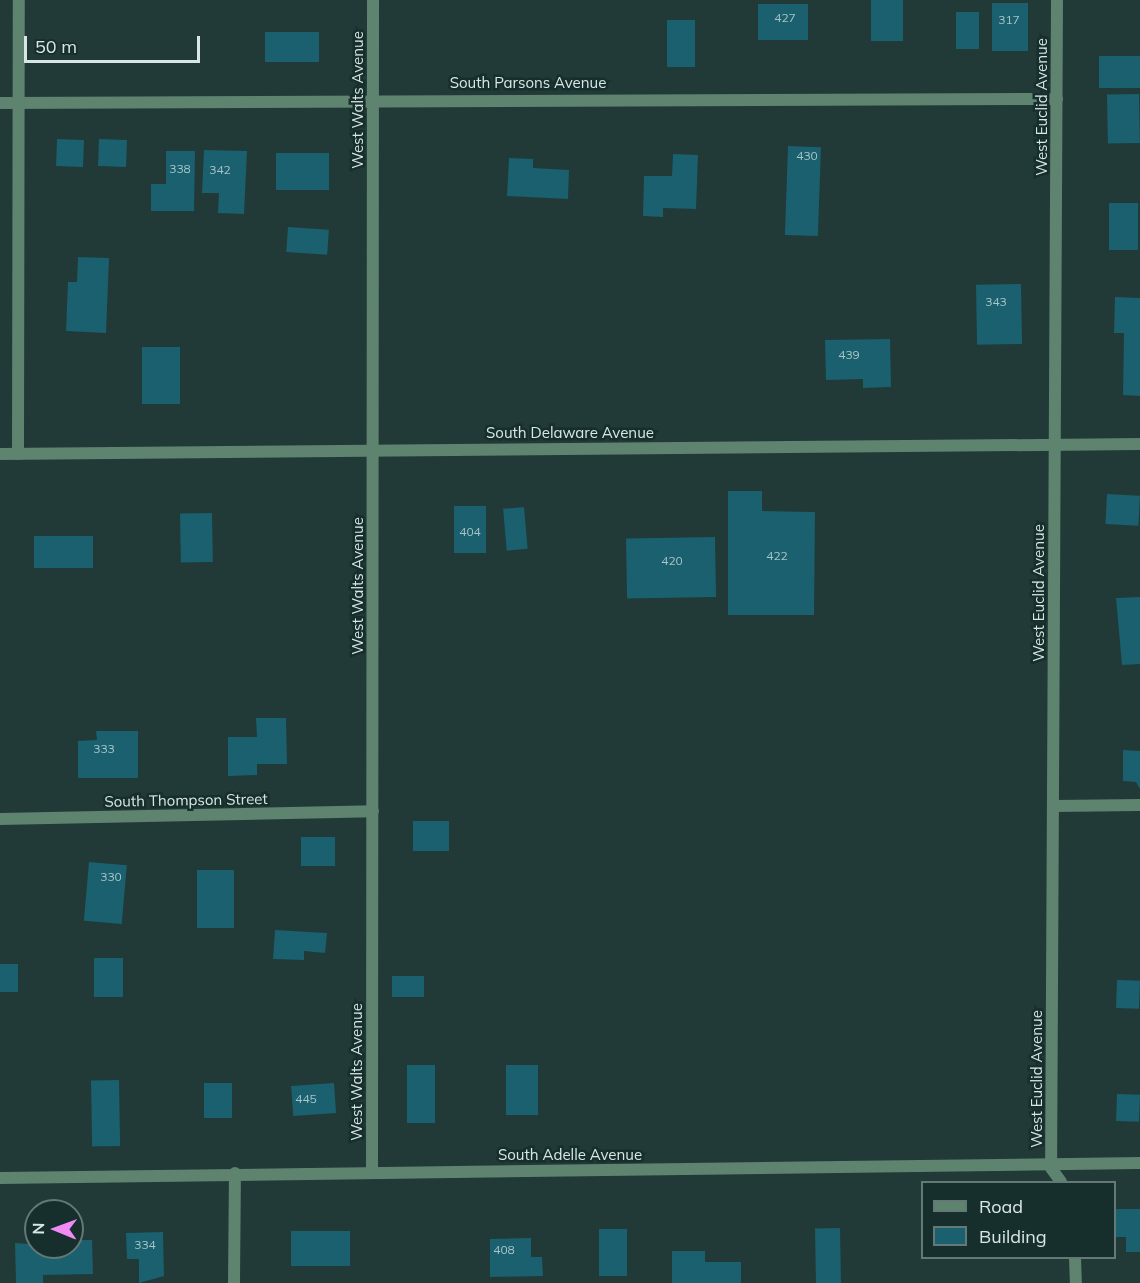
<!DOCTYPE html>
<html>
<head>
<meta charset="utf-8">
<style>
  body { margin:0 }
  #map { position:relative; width:1140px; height:1283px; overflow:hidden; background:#213937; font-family:Mulish,sans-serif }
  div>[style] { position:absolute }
  .building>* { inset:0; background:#1a606e; transform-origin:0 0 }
  .minor>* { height:12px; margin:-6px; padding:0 6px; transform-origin:6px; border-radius:6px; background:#5e836f }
  .tertiary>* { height:12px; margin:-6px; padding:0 6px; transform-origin:6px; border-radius:6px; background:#5e836f }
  span { translate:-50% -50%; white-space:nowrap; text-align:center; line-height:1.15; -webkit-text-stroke:5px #172f2c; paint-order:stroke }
  .number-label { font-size:12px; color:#a8c5c7 }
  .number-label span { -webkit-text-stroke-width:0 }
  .street-label { font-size:15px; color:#d8e7e5 }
  .legend { position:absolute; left:921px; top:1181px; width:195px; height:78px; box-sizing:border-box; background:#172f2c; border:2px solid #647976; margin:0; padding:8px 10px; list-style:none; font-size:18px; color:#d8e7e5 }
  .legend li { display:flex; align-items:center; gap:12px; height:30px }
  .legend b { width:30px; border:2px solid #647976 }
  .north { position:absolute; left:24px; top:1199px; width:60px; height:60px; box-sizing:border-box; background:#172f2c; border:2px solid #647976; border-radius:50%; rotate:271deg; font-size:16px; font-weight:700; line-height:24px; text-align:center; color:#d8e7e5 }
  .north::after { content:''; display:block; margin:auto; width:21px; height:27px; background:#f08bf6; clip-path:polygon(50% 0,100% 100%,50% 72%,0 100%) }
  .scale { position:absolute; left:24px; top:36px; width:176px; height:27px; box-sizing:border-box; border:3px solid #d8e7e5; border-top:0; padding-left:8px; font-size:18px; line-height:21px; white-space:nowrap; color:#d8e7e5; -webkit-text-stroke:4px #172f2c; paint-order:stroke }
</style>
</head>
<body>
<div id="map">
  <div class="building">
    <i style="left:871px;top:0;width:32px;height:41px"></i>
    <i style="left:992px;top:3px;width:36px;height:48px"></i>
    <i style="left:758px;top:4px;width:50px;height:36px"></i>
    <i style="left:956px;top:12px;width:23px;height:37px"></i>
    <i style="left:667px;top:20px;width:28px;height:47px"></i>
    <i style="left:265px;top:32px;width:54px;height:30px"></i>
    <i style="left:1140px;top:56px;width:32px;height:41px;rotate:90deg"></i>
    <i style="left:1139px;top:94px;width:49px;height:32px;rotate:89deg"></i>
    <i style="left:57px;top:139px;width:27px;height:27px;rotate:2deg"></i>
    <i style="left:99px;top:139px;width:28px;height:27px;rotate:2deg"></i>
    <i style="left:788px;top:146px;width:33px;height:89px;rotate:2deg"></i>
    <i style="clip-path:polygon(204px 150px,247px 151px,244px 214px,218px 213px,219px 193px,202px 193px)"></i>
    <i style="clip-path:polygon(166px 151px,195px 151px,194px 211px,151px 211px,151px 184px,166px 184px)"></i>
    <i style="left:276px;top:153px;width:53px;height:37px"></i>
    <i style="clip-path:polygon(673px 154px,698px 155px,696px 209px,663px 208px,663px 217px,643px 216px,644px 176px,672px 176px)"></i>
    <i style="clip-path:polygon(509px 158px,533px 159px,533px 168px,569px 170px,568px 199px,507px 196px)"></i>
    <i style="left:1109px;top:203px;width:29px;height:47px"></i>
    <i style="left:288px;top:227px;width:41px;height:25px;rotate:4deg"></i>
    <i style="clip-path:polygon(78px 257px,109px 258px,106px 333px,66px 331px,68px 282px,77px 282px)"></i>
    <i style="left:1021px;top:284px;width:60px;height:45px;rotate:89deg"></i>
    <i style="clip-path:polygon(1115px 297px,1140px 298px,1140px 396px,1123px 395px,1124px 333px,1114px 333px)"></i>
    <i style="clip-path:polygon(890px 339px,891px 387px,863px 388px,863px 379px,826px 380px,825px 340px)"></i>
    <i style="left:142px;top:347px;width:38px;height:57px"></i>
    <i style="clip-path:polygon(728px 491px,762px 491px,762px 511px,815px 512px,814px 615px,728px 615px)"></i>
    <i style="left:1107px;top:494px;width:33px;height:30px;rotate:3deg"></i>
    <i style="left:454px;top:506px;width:32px;height:47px"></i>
    <i style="left:524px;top:507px;width:42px;height:21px;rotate:85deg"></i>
    <i style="left:212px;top:513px;width:49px;height:32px;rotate:89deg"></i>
    <i style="left:93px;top:536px;width:32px;height:59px;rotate:90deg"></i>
    <i style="left:715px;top:537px;width:60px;height:89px;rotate:89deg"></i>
    <i style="clip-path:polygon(1140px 597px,1140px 664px,1122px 665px,1116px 598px)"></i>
    <i style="clip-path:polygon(256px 718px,286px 718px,287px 764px,257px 764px,257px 775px,228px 776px,228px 737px,257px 737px)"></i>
    <i style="clip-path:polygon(96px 731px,138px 731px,138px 778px,78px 778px,78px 741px,97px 740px)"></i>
    <i style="clip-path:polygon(1123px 750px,1140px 751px,1140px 789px,1136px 782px,1123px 781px)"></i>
    <i style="left:413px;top:821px;width:36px;height:30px"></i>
    <i style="left:335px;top:837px;width:29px;height:34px;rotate:90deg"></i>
    <i style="left:89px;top:862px;width:38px;height:59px;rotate:5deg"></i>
    <i style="left:197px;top:870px;width:37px;height:58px"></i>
    <i style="clip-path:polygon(275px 930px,327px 933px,325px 953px,304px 951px,304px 960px,273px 959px)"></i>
    <i style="left:94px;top:958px;width:29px;height:39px"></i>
    <i style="left:0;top:964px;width:18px;height:28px"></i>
    <i style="left:392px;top:976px;width:32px;height:21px"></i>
    <i style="left:1117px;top:980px;width:23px;height:28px;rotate:2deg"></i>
    <i style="left:407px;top:1065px;width:28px;height:58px"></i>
    <i style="left:506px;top:1065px;width:32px;height:50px"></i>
    <i style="left:119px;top:1080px;width:66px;height:28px;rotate:89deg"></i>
    <i style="left:204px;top:1083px;width:28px;height:35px"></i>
    <i style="left:334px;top:1083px;width:30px;height:43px;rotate:86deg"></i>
    <i style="left:1117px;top:1094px;width:23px;height:27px;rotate:2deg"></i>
    <i style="clip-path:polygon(1114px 1209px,1140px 1209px,1140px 1252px,1126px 1252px,1126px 1237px,1114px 1237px)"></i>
    <i style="left:840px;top:1228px;width:55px;height:25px;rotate:89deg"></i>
    <i style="left:599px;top:1229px;width:28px;height:47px"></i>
    <i style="left:350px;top:1231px;width:35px;height:59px;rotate:90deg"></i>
    <i style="clip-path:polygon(163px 1232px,164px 1276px,139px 1283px,139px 1259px,127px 1259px,126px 1233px)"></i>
    <i style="clip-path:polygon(531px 1238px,531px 1257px,542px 1257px,543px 1276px,490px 1277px,490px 1239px)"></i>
    <i style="clip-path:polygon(72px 1240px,92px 1240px,93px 1274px,43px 1275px,43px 1283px,16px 1283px,15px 1243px,72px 1247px)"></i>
    <i style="clip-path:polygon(672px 1251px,705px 1251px,705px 1262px,741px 1262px,741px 1283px,672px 1283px)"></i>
  </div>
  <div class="minor">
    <i style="left:0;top:103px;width:1057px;rotate:-0.22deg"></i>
    <i style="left:0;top:454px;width:1140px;rotate:-0.5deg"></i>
    <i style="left:18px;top:454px;width:454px;rotate:-89.9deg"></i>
    <i style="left:1054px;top:806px;width:86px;rotate:-0.7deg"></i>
    <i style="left:0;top:819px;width:373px;rotate:-1.2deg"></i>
    <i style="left:372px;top:1171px;width:1171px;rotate:-89.95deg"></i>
    <i style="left:234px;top:1283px;width:110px;rotate:-89.5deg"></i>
  </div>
  <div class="tertiary">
    <i style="left:1057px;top:0;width:1168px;rotate:90.29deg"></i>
    <i style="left:1051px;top:1168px;width:17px;rotate:54deg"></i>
    <i style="left:0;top:1178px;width:1140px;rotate:-0.75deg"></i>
    <i style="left:1075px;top:1258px;width:25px;rotate:88deg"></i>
  </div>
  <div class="number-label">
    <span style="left:785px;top:18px">427</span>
    <span style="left:1009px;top:20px">317</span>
    <span style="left:807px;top:156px">430</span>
    <span style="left:180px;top:169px">338</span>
    <span style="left:220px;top:170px">342</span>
    <span style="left:996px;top:302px">343</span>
    <span style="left:849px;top:355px">439</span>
    <span style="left:470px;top:532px">404</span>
    <span style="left:777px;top:556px">422</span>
    <span style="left:672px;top:561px">420</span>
    <span style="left:104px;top:749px">333</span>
    <span style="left:111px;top:877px">330</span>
    <span style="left:306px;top:1099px">445</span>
    <span style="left:145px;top:1245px">334</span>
    <span style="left:504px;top:1250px">408</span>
  </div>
  <div class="street-label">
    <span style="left:528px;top:83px">South Parsons Avenue</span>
    <span style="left:358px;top:100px;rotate:-90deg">West Walts Avenue</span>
    <span style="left:1042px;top:107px;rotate:-90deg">West Euclid Avenue</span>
    <span style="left:570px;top:433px">South Delaware Avenue</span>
    <span style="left:358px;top:586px;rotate:-90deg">West Walts Avenue</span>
    <span style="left:1039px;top:593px;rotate:-90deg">West Euclid Avenue</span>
    <span style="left:186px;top:800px;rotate:-1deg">South Thompson Street</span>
    <span style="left:357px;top:1072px;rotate:-90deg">West Walts Avenue</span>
    <span style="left:1037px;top:1079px;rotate:-90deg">West Euclid Avenue</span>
    <span style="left:570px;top:1155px">South Adelle Avenue</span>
  </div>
  <ul class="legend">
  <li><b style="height:8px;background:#5e836f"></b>Road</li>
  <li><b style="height:16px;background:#1a606e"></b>Building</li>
  </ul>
  <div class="north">N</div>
  <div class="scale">50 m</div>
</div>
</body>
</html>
